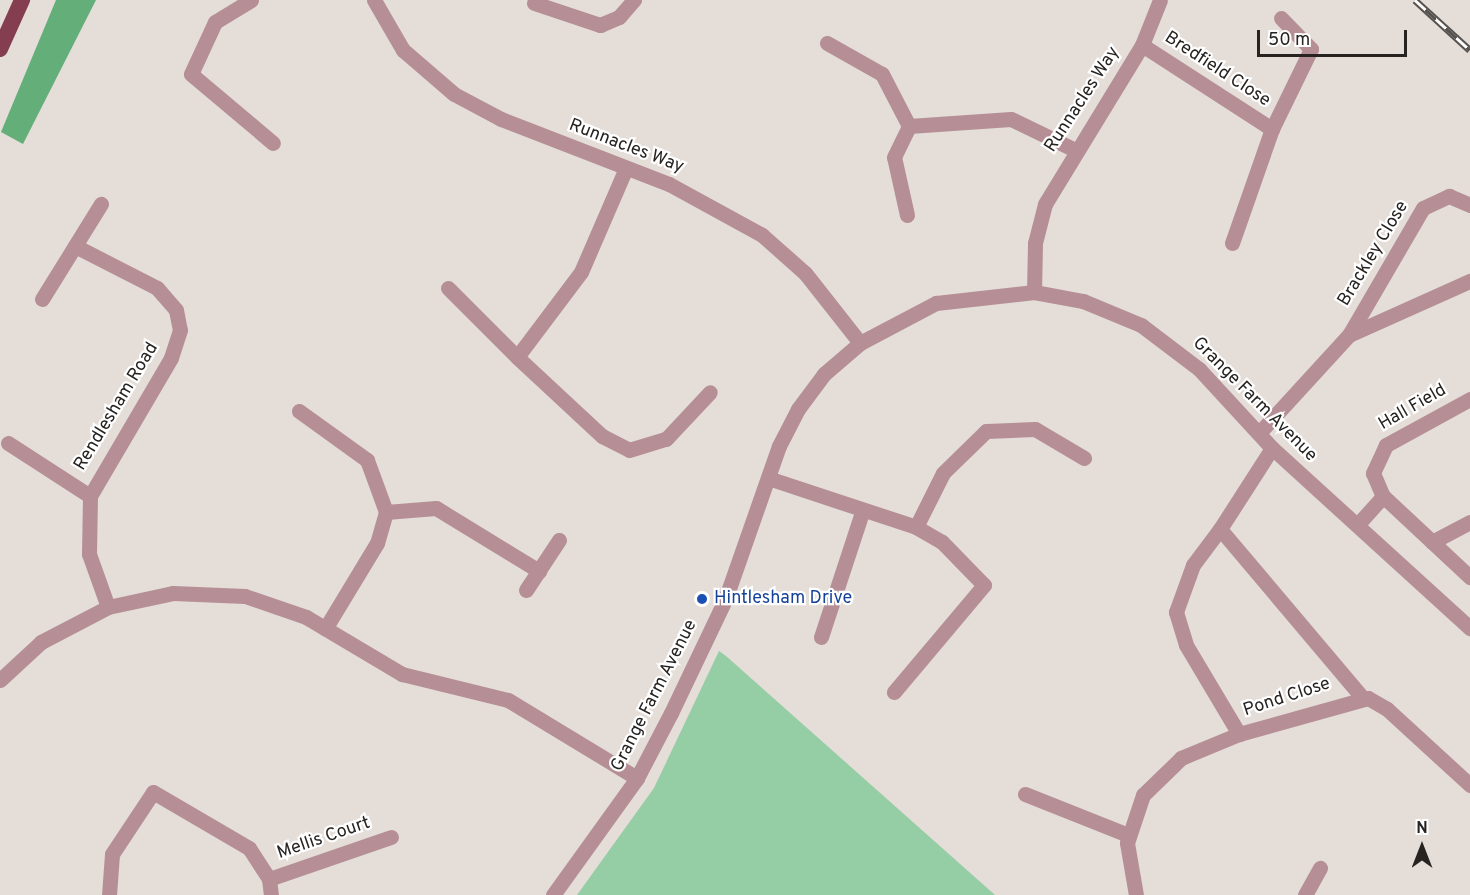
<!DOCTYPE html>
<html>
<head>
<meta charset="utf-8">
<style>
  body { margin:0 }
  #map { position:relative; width:1470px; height:895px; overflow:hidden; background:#e4ddd8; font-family:Overpass,sans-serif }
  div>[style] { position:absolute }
  .green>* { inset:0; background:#95cda4 }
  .forest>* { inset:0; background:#64ae7a }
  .minor>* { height:15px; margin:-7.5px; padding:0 7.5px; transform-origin:7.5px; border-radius:7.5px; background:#b68f96 }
  .tertiary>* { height:15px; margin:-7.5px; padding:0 7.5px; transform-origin:7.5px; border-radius:7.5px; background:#b68f96 }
  .trunk>* { height:16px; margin:-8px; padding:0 8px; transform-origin:8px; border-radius:8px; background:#853e50 }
  .rail>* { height:7px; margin-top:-3.5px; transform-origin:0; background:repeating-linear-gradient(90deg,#fff 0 14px,#56524f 0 28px); box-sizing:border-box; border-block:2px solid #56524f }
  .dots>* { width:16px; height:16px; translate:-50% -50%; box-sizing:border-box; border:3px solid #fff; border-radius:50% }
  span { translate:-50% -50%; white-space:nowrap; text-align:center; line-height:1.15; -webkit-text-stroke:4.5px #fff; paint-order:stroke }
  .street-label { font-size:18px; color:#262321 }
  .transit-label { font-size:18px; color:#164399 }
  .left { translate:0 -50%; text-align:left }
  .north { position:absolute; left:1392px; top:817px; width:60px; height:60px; -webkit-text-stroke:4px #fff; paint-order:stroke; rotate:0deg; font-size:16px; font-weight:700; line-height:24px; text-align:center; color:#262321 }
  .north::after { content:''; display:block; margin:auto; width:21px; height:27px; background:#262321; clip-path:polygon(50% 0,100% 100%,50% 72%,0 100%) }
  .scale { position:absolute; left:1257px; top:30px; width:150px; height:27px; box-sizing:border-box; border:3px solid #262321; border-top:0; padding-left:8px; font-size:18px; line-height:21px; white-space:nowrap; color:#262321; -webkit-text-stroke:4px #fff; paint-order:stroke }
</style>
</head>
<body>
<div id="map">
  <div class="green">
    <i style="clip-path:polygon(719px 651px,726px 656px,995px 895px,577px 895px,654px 788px)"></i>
  </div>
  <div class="forest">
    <i style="clip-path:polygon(56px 0,96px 0,23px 144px,1px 132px)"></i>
  </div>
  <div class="minor">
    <i style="left:251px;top:0;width:42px;rotate:148.6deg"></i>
    <i style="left:215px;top:22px;width:57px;rotate:114.8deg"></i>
    <i style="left:191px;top:74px;width:107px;rotate:40.1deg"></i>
    <i style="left:374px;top:0;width:58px;rotate:59.9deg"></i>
    <i style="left:403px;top:50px;width:67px;rotate:40.8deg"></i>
    <i style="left:454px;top:94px;width:53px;rotate:28deg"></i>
    <i style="left:501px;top:119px;width:180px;rotate:21.2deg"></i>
    <i style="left:669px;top:184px;width:106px;rotate:28.7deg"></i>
    <i style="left:762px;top:235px;width:57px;rotate:41.5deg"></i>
    <i style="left:805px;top:273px;width:89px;rotate:51.8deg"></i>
    <i style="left:534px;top:3px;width:70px;rotate:18.4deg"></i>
    <i style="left:600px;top:25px;width:21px;rotate:-23deg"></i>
    <i style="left:619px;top:17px;width:23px;rotate:-49deg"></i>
    <i style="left:827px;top:43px;width:63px;rotate:29.4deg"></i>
    <i style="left:882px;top:74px;width:59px;rotate:62.6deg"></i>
    <i style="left:909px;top:126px;width:102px;rotate:-3.9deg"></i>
    <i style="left:1011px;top:119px;width:69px;rotate:25.8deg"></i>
    <i style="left:1142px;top:45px;width:155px;rotate:32.9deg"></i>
    <i style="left:626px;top:168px;width:113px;rotate:113.4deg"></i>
    <i style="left:581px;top:272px;width:106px;rotate:127deg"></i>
    <i style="left:517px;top:357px;width:116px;rotate:42.9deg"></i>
    <i style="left:602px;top:436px;width:30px;rotate:27deg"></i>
    <i style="left:629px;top:450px;width:39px;rotate:-17deg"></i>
    <i style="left:666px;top:439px;width:64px;rotate:-46.9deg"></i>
    <i style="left:907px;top:215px;width:59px;rotate:-102.6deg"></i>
    <i style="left:894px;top:157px;width:34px;rotate:-64deg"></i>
    <i style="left:1232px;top:243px;width:121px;rotate:-70.7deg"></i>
    <i style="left:1272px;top:129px;width:89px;rotate:-64deg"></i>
    <i style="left:1311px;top:49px;width:43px;rotate:-134.1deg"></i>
    <i style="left:75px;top:246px;width:92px;rotate:27.1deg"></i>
    <i style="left:157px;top:288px;width:29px;rotate:49deg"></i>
    <i style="left:176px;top:310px;width:20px;rotate:79deg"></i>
    <i style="left:180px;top:330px;width:29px;rotate:108deg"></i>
    <i style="left:171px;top:358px;width:160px;rotate:120.4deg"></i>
    <i style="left:90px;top:496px;width:58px;rotate:91deg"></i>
    <i style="left:89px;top:554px;width:56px;rotate:70.3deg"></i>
    <i style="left:448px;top:288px;width:98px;rotate:45deg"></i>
    <i style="left:1034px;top:292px;width:49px;rotate:-88.8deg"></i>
    <i style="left:1035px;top:243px;width:40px;rotate:-75.6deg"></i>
    <i style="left:1045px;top:204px;width:186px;rotate:-58.6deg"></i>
    <i style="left:1142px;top:45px;width:48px;rotate:-68.2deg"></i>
    <i style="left:42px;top:299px;width:112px;rotate:-58.2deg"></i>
    <i style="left:1349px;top:335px;width:133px;rotate:-24.1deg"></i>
    <i style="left:1470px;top:399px;width:96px;rotate:151.3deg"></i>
    <i style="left:1386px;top:445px;width:31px;rotate:115deg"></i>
    <i style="left:1373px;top:473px;width:25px;rotate:67deg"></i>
    <i style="left:1383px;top:496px;width:119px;rotate:43deg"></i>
    <i style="left:299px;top:411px;width:84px;rotate:35.8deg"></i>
    <i style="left:367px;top:460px;width:55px;rotate:69.9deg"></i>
    <i style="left:386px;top:512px;width:32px;rotate:106deg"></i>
    <i style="left:377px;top:543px;width:100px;rotate:121.2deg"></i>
    <i style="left:1260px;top:432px;width:132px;rotate:-47.5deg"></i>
    <i style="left:1349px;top:335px;width:147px;rotate:-59.8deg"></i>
    <i style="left:1423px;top:208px;width:29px;rotate:-25deg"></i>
    <i style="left:1449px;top:196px;width:23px;rotate:23deg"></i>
    <i style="left:8px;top:443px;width:98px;rotate:32.9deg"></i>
    <i style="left:1272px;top:448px;width:96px;rotate:122.7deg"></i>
    <i style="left:1220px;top:529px;width:220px;rotate:49.8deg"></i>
    <i style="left:768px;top:478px;width:156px;rotate:18.3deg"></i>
    <i style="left:916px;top:527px;width:30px;rotate:30deg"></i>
    <i style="left:942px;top:542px;width:60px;rotate:45.7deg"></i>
    <i style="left:984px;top:585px;width:140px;rotate:130.1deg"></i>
    <i style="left:386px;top:512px;width:50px;rotate:-4.6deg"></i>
    <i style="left:436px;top:508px;width:121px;rotate:31.5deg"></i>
    <i style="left:1359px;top:523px;width:36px;rotate:-48deg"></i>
    <i style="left:916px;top:527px;width:60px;rotate:-63.4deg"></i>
    <i style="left:943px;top:473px;width:60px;rotate:-44.3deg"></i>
    <i style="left:986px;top:431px;width:49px;rotate:-2.3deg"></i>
    <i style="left:1035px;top:429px;width:57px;rotate:30.6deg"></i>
    <i style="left:1220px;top:529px;width:45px;rotate:126.9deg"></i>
    <i style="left:1193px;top:565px;width:50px;rotate:109.9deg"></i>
    <i style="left:1176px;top:612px;width:34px;rotate:73deg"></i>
    <i style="left:1186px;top:645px;width:104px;rotate:59.2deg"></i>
    <i style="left:1239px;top:734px;width:134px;rotate:-15.6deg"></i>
    <i style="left:1368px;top:698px;width:22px;rotate:30deg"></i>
    <i style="left:1387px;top:709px;width:113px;rotate:42.5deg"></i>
    <i style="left:1432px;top:542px;width:43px;rotate:-27.8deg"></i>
    <i style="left:526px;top:590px;width:60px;rotate:-56.6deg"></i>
    <i style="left:821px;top:637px;width:132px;rotate:-71.8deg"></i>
    <i style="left:0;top:680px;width:56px;rotate:-42.8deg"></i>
    <i style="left:41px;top:642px;width:76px;rotate:-27.6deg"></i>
    <i style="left:108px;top:607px;width:66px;rotate:-12.2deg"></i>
    <i style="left:173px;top:593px;width:72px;rotate:2.4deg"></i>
    <i style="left:245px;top:596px;width:65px;rotate:19deg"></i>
    <i style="left:306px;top:617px;width:112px;rotate:30.7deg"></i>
    <i style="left:402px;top:674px;width:109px;rotate:13.8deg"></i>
    <i style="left:508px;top:700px;width:151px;rotate:31.2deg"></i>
    <i style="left:1025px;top:794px;width:111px;rotate:21.7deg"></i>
    <i style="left:269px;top:879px;width:129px;rotate:-19deg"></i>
    <i style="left:109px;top:895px;width:41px;rotate:-85.8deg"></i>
    <i style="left:112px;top:854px;width:74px;rotate:-56.5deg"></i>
    <i style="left:153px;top:792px;width:111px;rotate:30.3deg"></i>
    <i style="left:249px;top:848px;width:37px;rotate:57deg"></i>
    <i style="left:269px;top:879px;width:16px;rotate:83deg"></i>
    <i style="left:1136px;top:895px;width:53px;rotate:-99.8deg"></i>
    <i style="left:1127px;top:843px;width:51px;rotate:-71.6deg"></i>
    <i style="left:1143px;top:795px;width:53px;rotate:-44.2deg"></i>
    <i style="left:1181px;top:758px;width:63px;rotate:-22.5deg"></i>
    <i style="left:1305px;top:895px;width:31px;rotate:-61deg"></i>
  </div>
  <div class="tertiary">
    <i style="left:553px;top:895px;width:144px;rotate:-54.3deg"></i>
    <i style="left:637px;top:778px;width:73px;rotate:-62.4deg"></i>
    <i style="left:671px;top:713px;width:125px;rotate:-64.5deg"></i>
    <i style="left:725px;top:600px;width:163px;rotate:-70.7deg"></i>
    <i style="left:779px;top:446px;width:42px;rotate:-62.8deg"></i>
    <i style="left:798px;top:409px;width:44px;rotate:-53.4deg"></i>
    <i style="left:824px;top:374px;width:48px;rotate:-40.7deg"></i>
    <i style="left:860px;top:343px;width:86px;rotate:-27.8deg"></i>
    <i style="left:936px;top:303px;width:99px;rotate:-6.4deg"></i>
    <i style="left:1034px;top:292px;width:50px;rotate:10.4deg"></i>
    <i style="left:1083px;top:301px;width:63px;rotate:22.5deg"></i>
    <i style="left:1141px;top:325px;width:73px;rotate:37.2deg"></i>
    <i style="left:1199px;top:369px;width:108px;rotate:47.3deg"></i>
    <i style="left:1272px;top:448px;width:268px;rotate:42.3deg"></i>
  </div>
  <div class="trunk">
    <i style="left:0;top:49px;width:54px;rotate:-65.8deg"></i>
  </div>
  <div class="rail">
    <i style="left:1415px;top:0;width:74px;rotate:42.3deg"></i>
  </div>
  <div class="dots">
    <i style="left:702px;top:599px;background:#1a4fb4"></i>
  </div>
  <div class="street-label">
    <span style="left:1217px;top:70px;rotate:33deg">Bredfield Close</span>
    <span style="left:1083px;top:100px;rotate:-57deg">Runnacles Way</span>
    <span style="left:626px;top:147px;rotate:21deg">Runnacles Way</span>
    <span style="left:1374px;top:254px;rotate:-59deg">Brackley Close</span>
    <span style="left:1254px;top:400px;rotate:45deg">Grange Farm Avenue</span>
    <span style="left:117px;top:407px;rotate:-59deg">Rendlesham Road</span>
    <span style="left:1413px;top:408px;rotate:-30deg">Hall Field</span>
    <span style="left:655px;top:696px;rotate:-63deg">Grange Farm Avenue</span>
    <span style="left:1287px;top:698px;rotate:-18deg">Pond Close</span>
    <span style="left:324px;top:839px;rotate:-19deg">Mellis Court</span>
  </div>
  <div class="transit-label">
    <span class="left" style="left:714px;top:599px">Hintlesham Drive</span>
  </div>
  <div class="north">N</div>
  <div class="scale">50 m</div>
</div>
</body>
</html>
